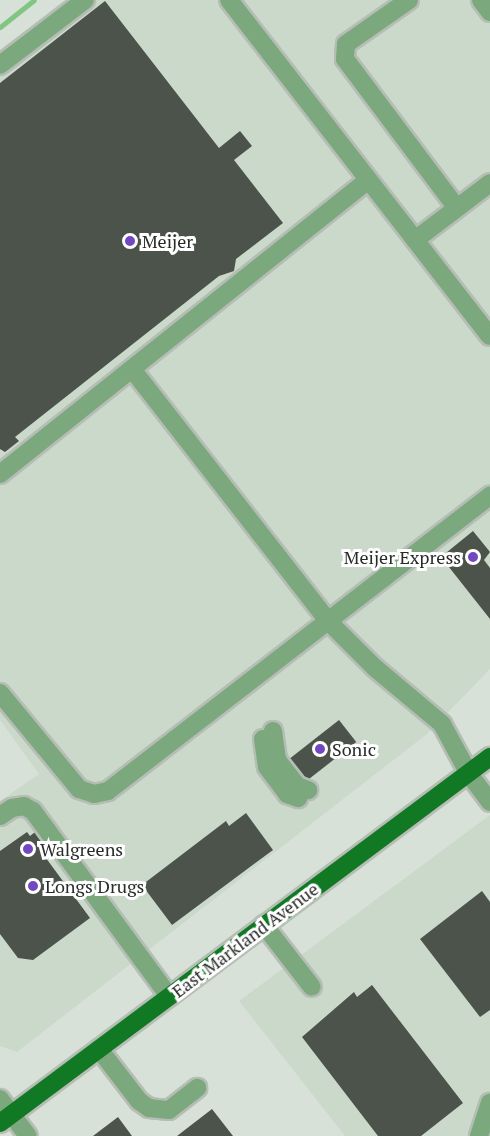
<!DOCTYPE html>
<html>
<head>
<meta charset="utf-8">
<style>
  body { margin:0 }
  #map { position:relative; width:490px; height:1136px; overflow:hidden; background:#d8e1d8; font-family:"PT Serif",serif }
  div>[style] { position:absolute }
  .built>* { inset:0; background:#cad9ca }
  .stream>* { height:5px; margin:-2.5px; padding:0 2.5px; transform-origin:2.5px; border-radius:2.5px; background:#81c583 }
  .building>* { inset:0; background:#4b534b; transform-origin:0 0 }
  .roads { filter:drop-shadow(2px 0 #b5bdb5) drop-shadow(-2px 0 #b5bdb5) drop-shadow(0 2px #b5bdb5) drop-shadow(0 -2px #b5bdb5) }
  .minor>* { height:18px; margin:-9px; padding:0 9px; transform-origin:9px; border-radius:9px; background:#7ca87d }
  .major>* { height:18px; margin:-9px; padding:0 9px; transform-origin:9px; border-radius:9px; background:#117824 }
  .dots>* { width:16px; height:16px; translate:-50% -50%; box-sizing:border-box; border:3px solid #fff; border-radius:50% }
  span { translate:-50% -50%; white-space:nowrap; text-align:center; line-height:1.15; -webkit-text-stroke:6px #fff; paint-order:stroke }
  .poi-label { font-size:18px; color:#282c28 }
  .left { translate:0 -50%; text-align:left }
  .right { translate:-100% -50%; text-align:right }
  .street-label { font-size:18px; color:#282c28 }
</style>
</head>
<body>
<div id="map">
  <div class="built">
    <i style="clip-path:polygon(65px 0,490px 0,490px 669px,427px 734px,17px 1052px,0 1046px,0 801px,39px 774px,0 720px,0 50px)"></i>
    <i style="clip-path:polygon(490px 815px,490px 1136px,345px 1136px,239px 1001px)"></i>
  </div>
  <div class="stream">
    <i style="left:0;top:27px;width:43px;rotate:-38.5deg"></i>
  </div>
  <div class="building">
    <i style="clip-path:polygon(105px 1px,219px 148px,240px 131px,252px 146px,234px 160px,283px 223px,236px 259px,234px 271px,219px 276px,15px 437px,19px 441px,5px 452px,0 449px,0 83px)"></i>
    <i style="clip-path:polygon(473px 531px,490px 552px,484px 560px,490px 568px,490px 619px,441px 557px)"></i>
    <i style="left:339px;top:720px;width:28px;height:66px;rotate:52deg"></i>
    <i style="clip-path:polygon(246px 813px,273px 850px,172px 925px,142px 885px,226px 821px,229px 826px)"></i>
    <i style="clip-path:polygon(39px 829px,52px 847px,43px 854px,90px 918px,33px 960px,18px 958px,0 934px,0 851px,27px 832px,30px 836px)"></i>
    <i style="clip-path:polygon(482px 891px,490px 902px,490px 1010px,480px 1017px,420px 939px)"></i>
    <i style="clip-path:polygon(372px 985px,463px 1103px,421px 1136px,378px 1136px,302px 1037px,354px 992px,357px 997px)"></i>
    <i style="clip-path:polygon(212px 1109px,233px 1136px,177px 1136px)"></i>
    <i style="clip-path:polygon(118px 1117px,132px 1136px,93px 1136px)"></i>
  </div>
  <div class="roads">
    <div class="minor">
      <i style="left:229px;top:0;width:425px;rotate:52.2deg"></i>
      <i style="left:409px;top:0;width:77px;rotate:145.1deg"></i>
      <i style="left:346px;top:44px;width:15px;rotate:94deg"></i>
      <i style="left:345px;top:59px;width:186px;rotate:53.1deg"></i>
      <i style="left:481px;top:0;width:15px;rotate:53deg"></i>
      <i style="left:0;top:65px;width:107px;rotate:-37.4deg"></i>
      <i style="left:415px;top:240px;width:94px;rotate:-37.2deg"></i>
      <i style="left:132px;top:369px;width:319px;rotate:52.1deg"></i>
      <i style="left:328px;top:621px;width:65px;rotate:45deg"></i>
      <i style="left:374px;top:667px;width:89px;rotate:40deg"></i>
      <i style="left:442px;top:724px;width:57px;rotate:61.6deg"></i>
      <i style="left:469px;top:774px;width:35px;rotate:53deg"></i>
      <i style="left:0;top:474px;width:471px;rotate:-38.6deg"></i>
      <i style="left:0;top:693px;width:124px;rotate:50.5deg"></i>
      <i style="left:79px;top:789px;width:16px;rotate:18deg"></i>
      <i style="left:94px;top:794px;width:14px;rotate:-12deg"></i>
      <i style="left:108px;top:791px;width:483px;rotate:-37.7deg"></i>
      <i style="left:273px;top:731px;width:29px;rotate:82deg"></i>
      <i style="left:277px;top:760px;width:33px;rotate:52deg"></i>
      <i style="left:297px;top:786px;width:12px;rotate:20deg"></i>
      <i style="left:263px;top:739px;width:28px;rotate:82deg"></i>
      <i style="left:267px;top:767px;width:34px;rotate:53deg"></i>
      <i style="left:287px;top:794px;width:12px;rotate:20deg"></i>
      <i style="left:0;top:816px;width:14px;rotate:-34deg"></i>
      <i style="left:12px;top:808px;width:12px;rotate:-9deg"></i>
      <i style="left:24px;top:806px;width:10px;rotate:29deg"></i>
      <i style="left:33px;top:811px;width:230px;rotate:53.7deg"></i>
      <i style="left:264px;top:925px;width:78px;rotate:52.3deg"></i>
      <i style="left:99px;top:1049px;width:66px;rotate:52.4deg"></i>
      <i style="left:139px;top:1101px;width:12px;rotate:35deg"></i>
      <i style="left:149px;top:1108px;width:20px;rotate:6deg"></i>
      <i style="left:169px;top:1110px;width:36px;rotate:-38deg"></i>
      <i style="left:0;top:1099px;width:46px;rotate:52.9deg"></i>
      <i style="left:479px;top:1136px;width:35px;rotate:-72deg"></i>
    </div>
    <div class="major">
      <i style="left:0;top:1123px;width:612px;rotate:-36.76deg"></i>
    </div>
  </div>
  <div class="dots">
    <i style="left:130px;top:241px;background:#7248c1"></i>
    <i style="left:473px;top:557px;background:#7248c1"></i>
    <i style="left:320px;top:749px;background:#7248c1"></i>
    <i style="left:28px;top:849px;background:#7248c1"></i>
    <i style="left:33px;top:886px;background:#7248c1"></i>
  </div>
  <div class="poi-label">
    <span class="left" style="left:142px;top:241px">Meijer</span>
    <span class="right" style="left:461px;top:557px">Meijer Express</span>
    <span class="left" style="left:332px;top:749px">Sonic</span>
    <span class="left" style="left:40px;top:849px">Walgreens</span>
    <span class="left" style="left:45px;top:886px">Longs Drugs</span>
  </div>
  <div class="street-label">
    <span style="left:245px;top:940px;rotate:-37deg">East Markland Avenue</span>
  </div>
</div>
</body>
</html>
